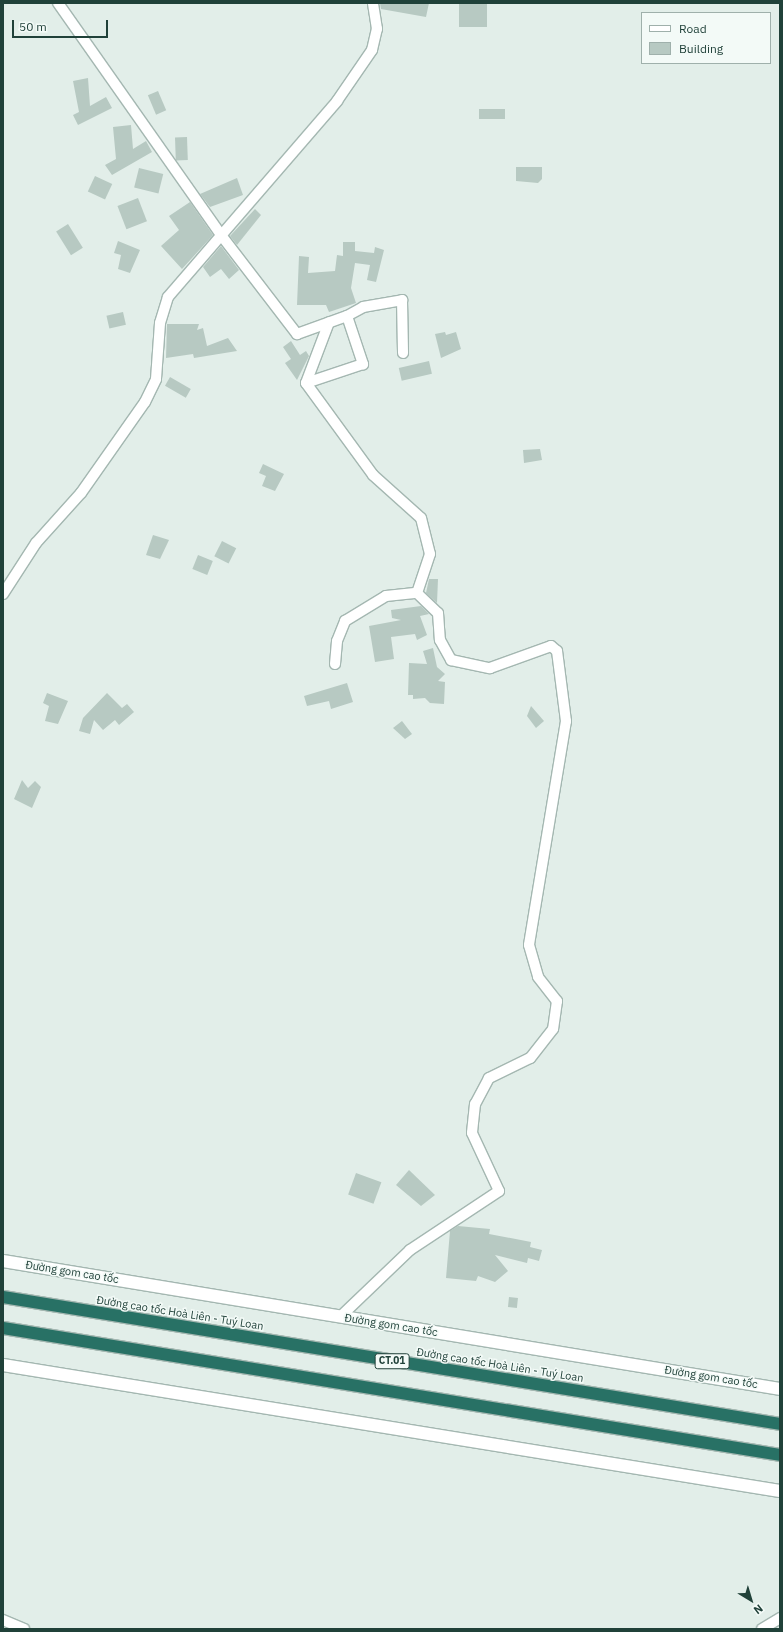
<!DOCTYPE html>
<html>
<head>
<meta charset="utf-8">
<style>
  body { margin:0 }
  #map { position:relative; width:783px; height:1632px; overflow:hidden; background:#e2eee9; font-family:"IBM Plex Sans",sans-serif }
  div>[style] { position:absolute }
  .building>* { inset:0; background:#b7c9c2; transform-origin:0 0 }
  .roads { filter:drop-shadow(1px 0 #a4b7b1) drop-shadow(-1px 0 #a4b7b1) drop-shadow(0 1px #a4b7b1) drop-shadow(0 -1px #a4b7b1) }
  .minor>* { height:10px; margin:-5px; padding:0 5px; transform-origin:5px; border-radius:5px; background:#fff }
  .secondary>* { height:12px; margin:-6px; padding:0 6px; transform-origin:6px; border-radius:6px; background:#fff }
  .motorway>* { height:12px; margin:-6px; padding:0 6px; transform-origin:6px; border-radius:6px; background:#287165 }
  span { translate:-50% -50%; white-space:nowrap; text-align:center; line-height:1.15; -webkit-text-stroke:3px #f3faf7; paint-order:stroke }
  .shield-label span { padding:1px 3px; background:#f3faf7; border:1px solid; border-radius:3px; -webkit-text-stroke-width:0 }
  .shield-label { font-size:10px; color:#204139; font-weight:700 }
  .street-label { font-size:11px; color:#204139 }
  .frame { position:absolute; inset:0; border:4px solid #204139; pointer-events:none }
  .legend { position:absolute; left:641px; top:12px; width:130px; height:52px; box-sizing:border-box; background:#f3faf7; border:1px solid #9fb0ab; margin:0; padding:5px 7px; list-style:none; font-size:12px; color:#204139 }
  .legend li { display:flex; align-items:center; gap:8px; height:20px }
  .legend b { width:20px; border:1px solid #9fb0ab }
  .north { position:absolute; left:731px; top:1580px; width:40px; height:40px; -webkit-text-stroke:3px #f3faf7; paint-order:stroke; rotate:142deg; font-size:11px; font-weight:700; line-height:16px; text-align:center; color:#204139 }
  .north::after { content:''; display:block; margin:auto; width:14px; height:18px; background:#204139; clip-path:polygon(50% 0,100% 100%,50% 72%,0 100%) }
  .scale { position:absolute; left:12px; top:20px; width:96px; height:18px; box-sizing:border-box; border:2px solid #204139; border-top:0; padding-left:5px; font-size:12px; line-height:14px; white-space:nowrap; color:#204139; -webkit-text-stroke:3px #f3faf7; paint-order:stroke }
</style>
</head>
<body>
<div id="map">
  <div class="building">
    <i style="clip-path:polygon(380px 3px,429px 3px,426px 17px,381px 9px)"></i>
    <i style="left:459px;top:3px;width:28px;height:24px"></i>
    <i style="clip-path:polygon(88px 78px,90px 106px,106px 97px,112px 108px,78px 125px,73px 115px,79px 112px,73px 81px)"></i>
    <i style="left:158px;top:91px;width:21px;height:11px;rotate:67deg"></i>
    <i style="left:479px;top:109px;width:26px;height:10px"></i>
    <i style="clip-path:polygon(131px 125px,133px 149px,146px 141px,152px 152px,112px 175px,105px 165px,116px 159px,113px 127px)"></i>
    <i style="left:187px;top:137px;width:23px;height:12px;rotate:88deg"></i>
    <i style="clip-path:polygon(516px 167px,542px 167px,542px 179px,538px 183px,516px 181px)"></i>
    <i style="left:139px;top:168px;width:25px;height:20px;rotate:14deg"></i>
    <i style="left:95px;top:176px;width:19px;height:17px;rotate:25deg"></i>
    <i style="clip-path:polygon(237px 178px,243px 195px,210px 207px,200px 194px)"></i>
    <i style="left:138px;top:198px;width:25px;height:22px;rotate:69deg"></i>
    <i style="clip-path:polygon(190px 202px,213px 235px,182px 269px,161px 246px,179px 230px,169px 216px)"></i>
    <i style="clip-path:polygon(255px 209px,261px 215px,237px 245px,230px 236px)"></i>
    <i style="left:68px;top:224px;width:28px;height:14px;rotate:58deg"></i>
    <i style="clip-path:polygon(118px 241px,140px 250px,130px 273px,118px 269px,121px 255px,114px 253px)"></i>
    <i style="clip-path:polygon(343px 242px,355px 242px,355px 251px,374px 253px,375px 247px,384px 250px,376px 282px,367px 280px,370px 265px,355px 263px,351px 288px,356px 303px,329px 312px,326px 305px,297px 305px,299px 256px,309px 257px,308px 273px,335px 271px,337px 255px,343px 256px)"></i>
    <i style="clip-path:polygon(221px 246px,239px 270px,229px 279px,221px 269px,210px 277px,203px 267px)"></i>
    <i style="left:123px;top:312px;width:13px;height:17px;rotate:77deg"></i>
    <i style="clip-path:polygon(167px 324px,199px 324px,197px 330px,203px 328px,207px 346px,228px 338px,237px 351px,194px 358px,193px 354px,166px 358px)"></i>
    <i style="clip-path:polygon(445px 332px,446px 335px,456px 332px,461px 349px,441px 358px,435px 334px)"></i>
    <i style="clip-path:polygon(291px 341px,300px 355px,306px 351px,309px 356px,297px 380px,285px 363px,291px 359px,283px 347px)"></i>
    <i style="left:429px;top:361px;width:13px;height:31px;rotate:77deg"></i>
    <i style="left:170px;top:377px;width:24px;height:10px;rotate:30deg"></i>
    <i style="clip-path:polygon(540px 449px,542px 460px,524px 463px,523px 450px)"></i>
    <i style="clip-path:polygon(263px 464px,284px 474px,275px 491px,262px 486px,266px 476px,259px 473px)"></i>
    <i style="clip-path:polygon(153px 535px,169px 540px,160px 559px,146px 555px)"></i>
    <i style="left:222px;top:541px;width:16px;height:17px;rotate:27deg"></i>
    <i style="left:198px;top:555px;width:16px;height:15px;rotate:22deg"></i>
    <i style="clip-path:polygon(429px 579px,438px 579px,437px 603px,426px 593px)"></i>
    <i style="clip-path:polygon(421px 606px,429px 614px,420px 616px,427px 635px,417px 640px,415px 634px,391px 637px,394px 659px,375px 662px,369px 626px,401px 620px,392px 618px,391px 610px)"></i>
    <i style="clip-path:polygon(433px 648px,437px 667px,445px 674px,438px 681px,445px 682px,444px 704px,430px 703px,425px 698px,413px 699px,413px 695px,408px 695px,409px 663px,427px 664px,423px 651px)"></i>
    <i style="clip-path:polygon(347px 683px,353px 702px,331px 709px,329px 701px,307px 706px,304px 696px)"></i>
    <i style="clip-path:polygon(47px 693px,68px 701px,58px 724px,45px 721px,49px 706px,43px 703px)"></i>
    <i style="clip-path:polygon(107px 693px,122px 708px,127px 704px,134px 712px,119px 725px,115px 720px,103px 730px,94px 720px,90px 734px,79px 731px,83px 718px)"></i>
    <i style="clip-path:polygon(531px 706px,544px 721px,536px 728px,527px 716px)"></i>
    <i style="clip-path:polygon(402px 721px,412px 734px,405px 739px,393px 728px)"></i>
    <i style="clip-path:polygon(22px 780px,28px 788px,35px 781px,41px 787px,32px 808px,14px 799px)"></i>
    <i style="clip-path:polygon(409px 1170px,435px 1195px,421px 1206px,396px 1185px)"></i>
    <i style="left:356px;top:1173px;width:27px;height:23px;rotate:20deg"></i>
    <i style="clip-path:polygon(458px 1226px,490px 1229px,489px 1234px,531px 1242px,530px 1247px,542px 1250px,539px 1261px,528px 1258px,527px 1263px,495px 1255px,508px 1271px,495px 1282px,478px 1276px,476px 1281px,446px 1278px,450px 1231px)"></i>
    <i style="left:509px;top:1297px;width:9px;height:10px;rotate:6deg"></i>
  </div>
  <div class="roads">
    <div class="minor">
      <i style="left:58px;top:3px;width:284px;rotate:54.9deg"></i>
      <i style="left:221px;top:235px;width:125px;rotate:52.5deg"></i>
      <i style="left:297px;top:334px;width:53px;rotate:-19.8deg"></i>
      <i style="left:347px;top:316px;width:51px;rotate:71.6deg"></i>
      <i style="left:363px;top:364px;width:60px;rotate:161.6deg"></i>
      <i style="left:306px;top:383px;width:114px;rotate:53.9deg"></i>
      <i style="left:373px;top:475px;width:64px;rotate:41.9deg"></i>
      <i style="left:421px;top:518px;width:37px;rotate:76deg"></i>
      <i style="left:430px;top:554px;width:41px;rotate:108.4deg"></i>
      <i style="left:417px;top:593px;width:29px;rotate:44deg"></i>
      <i style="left:438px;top:613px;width:27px;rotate:86deg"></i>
      <i style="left:440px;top:640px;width:23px;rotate:61deg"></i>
      <i style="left:451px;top:660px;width:40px;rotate:12deg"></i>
      <i style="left:490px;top:668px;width:65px;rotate:-19.8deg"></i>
      <i style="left:551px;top:646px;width:8px;rotate:40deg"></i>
      <i style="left:557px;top:651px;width:71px;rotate:82.7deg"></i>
      <i style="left:566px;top:721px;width:227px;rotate:99.4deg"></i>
      <i style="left:529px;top:945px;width:33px;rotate:74deg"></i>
      <i style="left:538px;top:977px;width:31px;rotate:52deg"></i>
      <i style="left:557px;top:1001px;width:28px;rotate:98deg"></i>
      <i style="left:553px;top:1029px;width:37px;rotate:128deg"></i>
      <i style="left:530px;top:1058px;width:46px;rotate:154deg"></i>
      <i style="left:489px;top:1078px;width:30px;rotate:118deg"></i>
      <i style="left:475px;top:1104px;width:29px;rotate:96deg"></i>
      <i style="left:472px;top:1133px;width:64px;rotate:65deg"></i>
      <i style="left:499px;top:1191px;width:107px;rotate:146.5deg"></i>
      <i style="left:410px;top:1250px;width:97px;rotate:136.3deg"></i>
      <i style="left:347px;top:316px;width:18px;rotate:-29deg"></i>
      <i style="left:363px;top:307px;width:40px;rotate:-10deg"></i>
      <i style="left:402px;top:300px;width:53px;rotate:88.9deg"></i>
      <i style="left:306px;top:383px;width:65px;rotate:-69.3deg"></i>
      <i style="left:3px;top:594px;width:61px;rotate:-57.1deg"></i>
      <i style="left:36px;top:543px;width:67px;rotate:-48deg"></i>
      <i style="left:81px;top:493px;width:111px;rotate:-54.9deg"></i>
      <i style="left:145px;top:402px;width:25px;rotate:-64deg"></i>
      <i style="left:156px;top:379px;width:56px;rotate:-85.9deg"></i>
      <i style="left:160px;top:323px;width:27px;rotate:-73deg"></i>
      <i style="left:168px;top:297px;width:259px;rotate:-49.2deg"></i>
      <i style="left:337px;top:101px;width:62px;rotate:-55.5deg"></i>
      <i style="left:372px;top:50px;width:22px;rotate:-77deg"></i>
      <i style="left:377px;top:29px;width:26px;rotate:-99deg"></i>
      <i style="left:335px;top:664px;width:23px;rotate:-85deg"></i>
      <i style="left:337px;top:641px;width:22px;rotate:-68deg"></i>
      <i style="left:345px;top:621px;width:48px;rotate:-31.4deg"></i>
      <i style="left:386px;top:596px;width:31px;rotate:-6deg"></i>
      <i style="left:3px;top:1620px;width:23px;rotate:23deg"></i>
      <i style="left:762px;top:1629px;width:21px;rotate:-31deg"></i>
    </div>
    <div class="secondary">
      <i style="left:3px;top:1261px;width:787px;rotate:9.35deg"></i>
      <i style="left:3px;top:1365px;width:787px;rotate:9.21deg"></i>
    </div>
    <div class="motorway">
      <i style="left:3px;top:1297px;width:787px;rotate:9.28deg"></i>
      <i style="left:3px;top:1328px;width:787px;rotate:9.28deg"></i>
    </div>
  </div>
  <div class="shield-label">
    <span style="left:392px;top:1361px">CT.01</span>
  </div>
  <div class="street-label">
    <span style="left:72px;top:1272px;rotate:9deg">Đường gom cao tốc</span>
    <span style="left:180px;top:1313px;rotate:9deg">Đường cao tốc Hoà Liên - Tuý Loan</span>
    <span style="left:391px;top:1325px;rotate:9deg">Đường gom cao tốc</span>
    <span style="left:500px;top:1365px;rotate:9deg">Đường cao tốc Hoà Liên - Tuý Loan</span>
    <span style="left:711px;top:1377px;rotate:9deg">Đường gom cao tốc</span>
  </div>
  <div class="frame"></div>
  <ul class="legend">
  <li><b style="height:5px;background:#fff"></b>Road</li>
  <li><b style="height:11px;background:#b7c9c2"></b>Building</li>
  </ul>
  <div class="north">N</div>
  <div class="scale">50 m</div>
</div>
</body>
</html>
